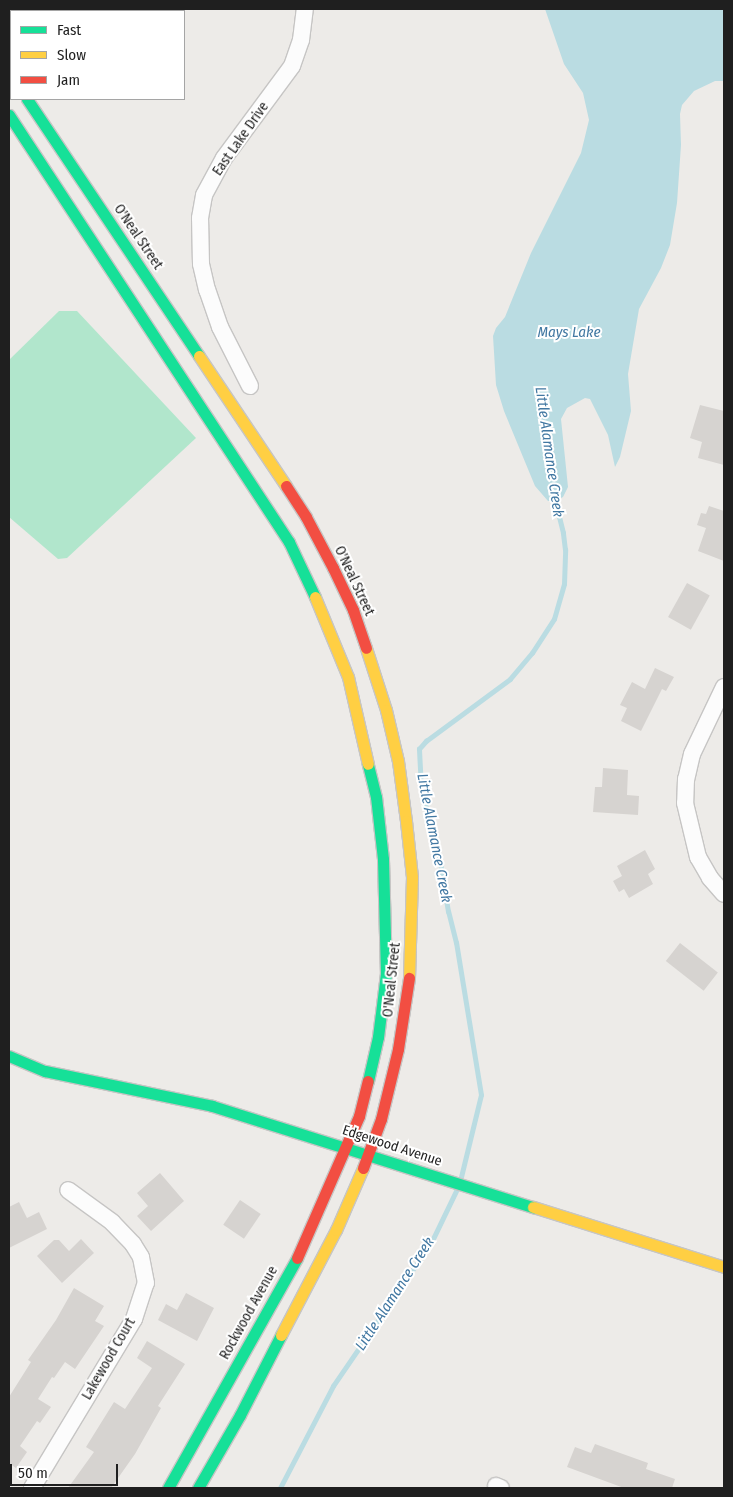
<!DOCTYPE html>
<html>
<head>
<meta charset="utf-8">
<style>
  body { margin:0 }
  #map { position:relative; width:733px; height:1497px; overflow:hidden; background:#edebe8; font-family:"Fira Sans Condensed",sans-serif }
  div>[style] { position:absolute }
  .pitch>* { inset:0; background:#b1e6cc }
  .water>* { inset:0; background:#badce2 }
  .stream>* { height:4.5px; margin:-2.25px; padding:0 2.25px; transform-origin:2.25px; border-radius:2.25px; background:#badce2 }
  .building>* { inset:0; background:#d6d3d0; transform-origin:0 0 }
  .roads { filter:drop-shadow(1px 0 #c6c5c4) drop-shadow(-1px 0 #c6c5c4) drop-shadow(0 1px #c6c5c4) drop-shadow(0 -1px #c6c5c4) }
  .street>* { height:16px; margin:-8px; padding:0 8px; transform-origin:8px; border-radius:8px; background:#fcfcfc }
  .fast>* { height:11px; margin:-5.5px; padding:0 5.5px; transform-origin:5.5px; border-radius:5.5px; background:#16e098 }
  .slow>* { height:11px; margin:-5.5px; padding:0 5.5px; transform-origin:5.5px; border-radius:5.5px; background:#ffcf43 }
  .jam>* { height:11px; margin:-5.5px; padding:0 5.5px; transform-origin:5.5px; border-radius:5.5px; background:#f24e42 }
  span { translate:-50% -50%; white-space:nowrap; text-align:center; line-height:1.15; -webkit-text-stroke:4px #fff; paint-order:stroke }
  .street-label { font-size:14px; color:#1f1f1f }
  .water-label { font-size:15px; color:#4278a2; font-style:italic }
  .frame { position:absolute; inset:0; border:10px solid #1f1f1f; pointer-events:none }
  .legend { position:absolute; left:10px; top:10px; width:175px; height:90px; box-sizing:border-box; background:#fff; border:1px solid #a5a5a5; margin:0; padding:6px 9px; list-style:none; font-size:15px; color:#1f1f1f }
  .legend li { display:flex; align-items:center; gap:10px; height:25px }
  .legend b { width:25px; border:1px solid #a5a5a5 }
  .scale { position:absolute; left:10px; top:1464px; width:108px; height:22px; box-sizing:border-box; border:2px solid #1f1f1f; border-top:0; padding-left:6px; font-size:15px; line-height:18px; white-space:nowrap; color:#1f1f1f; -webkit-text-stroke:4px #fff; paint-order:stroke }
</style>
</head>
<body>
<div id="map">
  <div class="pitch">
    <i style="clip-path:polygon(59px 311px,77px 311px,196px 438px,67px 558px,58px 559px,9px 517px,9px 360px)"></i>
  </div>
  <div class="water">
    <i style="clip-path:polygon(545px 9px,724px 9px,724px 81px,715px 81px,694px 91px,682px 105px,680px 114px,681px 145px,677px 203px,670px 245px,661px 268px,639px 309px,628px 374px,631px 411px,620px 457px,615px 467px,608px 435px,590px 399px,585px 398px,567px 408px,561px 419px,568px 487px,563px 497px,555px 501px,548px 501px,535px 486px,504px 411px,496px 385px,493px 336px,496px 328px,505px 317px,531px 253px,581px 153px,589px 120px,583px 93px,564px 64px)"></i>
  </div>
  <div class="stream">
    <i style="left:461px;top:1177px;width:84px;rotate:-76.3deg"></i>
    <i style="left:481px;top:1095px;width:154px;rotate:-99.3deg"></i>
    <i style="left:456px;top:943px;width:32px;rotate:-104deg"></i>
    <i style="left:448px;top:912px;width:57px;rotate:-99.1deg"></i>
    <i style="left:439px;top:856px;width:69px;rotate:-105deg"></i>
    <i style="left:421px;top:789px;width:40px;rotate:-92.9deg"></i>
    <i style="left:419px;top:749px;width:11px;rotate:-49deg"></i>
    <i style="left:426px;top:741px;width:104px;rotate:-36.4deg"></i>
    <i style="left:510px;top:679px;width:34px;rotate:-50deg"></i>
    <i style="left:532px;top:653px;width:40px;rotate:-57.1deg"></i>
    <i style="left:554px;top:619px;width:36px;rotate:-74deg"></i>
    <i style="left:564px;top:584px;width:34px;rotate:-88deg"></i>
    <i style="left:565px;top:550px;width:17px;rotate:-97deg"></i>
    <i style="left:563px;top:533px;width:36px;rotate:-104deg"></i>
    <i style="left:280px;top:1488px;width:115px;rotate:-62.5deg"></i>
    <i style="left:333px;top:1386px;width:173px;rotate:-55.6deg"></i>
    <i style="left:431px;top:1243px;width:60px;rotate:-64.3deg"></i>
  </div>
  <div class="building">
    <i style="clip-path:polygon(700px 405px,724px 411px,724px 465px,698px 458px,702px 442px,690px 438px)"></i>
    <i style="clip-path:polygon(709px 506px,724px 511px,724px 561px,698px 551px,706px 528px,697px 525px,701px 513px,706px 514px)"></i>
    <i style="left:687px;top:583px;width:26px;height:39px;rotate:29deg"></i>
    <i style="clip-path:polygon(655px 668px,674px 677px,666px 691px,662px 689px,641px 731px,621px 721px,627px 708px,620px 705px,632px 682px,645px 689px)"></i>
    <i style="clip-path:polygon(603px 768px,628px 770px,627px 795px,639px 796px,638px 815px,593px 812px,595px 787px,602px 787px)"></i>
    <i style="clip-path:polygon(645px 850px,655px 869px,648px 874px,653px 884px,629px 898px,624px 889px,619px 892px,613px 881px,622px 876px,617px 866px)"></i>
    <i style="left:680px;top:943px;width:48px;height:23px;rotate:38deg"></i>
    <i style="clip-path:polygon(160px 1173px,184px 1201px,151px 1231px,137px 1216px,148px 1206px,137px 1193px)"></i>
    <i style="left:240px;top:1200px;width:25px;height:30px;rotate:34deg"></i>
    <i style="clip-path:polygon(19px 1202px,27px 1218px,39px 1212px,47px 1229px,9px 1248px,9px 1207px)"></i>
    <i style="clip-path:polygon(81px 1239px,94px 1253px,62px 1283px,37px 1256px,54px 1240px,59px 1240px,69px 1251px)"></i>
    <i style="clip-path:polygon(74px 1288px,104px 1306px,95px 1321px,104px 1326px,75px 1369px,65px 1362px,54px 1378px,52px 1377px,38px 1399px,51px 1407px,40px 1423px,37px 1421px,20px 1446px,27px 1452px,16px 1468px,9px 1463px,9px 1397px,31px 1362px,28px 1360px,56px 1320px)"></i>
    <i style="clip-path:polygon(186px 1293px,214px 1308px,197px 1341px,158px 1320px,166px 1304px,177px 1310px)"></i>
    <i style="clip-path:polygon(147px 1341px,185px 1364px,158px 1406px,161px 1408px,135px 1454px,111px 1488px,68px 1488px,94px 1452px,86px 1447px,114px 1402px,125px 1409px,152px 1368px,137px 1358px)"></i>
    <i style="clip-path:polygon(595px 1444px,648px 1463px,646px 1469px,675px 1479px,672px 1488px,624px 1488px,567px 1467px,575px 1447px,591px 1453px)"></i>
  </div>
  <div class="roads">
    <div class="street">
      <i style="left:250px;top:386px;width:66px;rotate:-117deg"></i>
      <i style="left:220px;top:327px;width:39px;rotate:-109deg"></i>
      <i style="left:207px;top:290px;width:27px;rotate:-103deg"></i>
      <i style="left:201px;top:264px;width:46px;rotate:-91.2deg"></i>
      <i style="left:200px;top:218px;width:23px;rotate:-80deg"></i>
      <i style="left:204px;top:195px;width:42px;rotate:-61.6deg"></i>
      <i style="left:224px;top:158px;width:114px;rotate:-53.5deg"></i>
      <i style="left:292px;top:66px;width:28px;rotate:-71deg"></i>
      <i style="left:301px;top:40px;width:31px;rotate:-83deg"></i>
      <i style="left:724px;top:687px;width:74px;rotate:115.5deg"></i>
      <i style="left:692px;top:754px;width:26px;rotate:103deg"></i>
      <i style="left:686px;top:779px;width:24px;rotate:92deg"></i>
      <i style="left:685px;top:803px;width:56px;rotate:76.5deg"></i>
      <i style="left:698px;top:857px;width:24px;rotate:60deg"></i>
      <i style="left:710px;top:878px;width:21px;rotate:49deg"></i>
      <i style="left:496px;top:1486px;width:5px;rotate:22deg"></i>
      <i style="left:32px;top:1488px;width:197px;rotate:-58.9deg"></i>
      <i style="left:134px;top:1319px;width:38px;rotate:-72deg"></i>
      <i style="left:146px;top:1283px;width:26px;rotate:-101deg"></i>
      <i style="left:141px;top:1257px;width:15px;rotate:-122deg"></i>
      <i style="left:133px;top:1244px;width:30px;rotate:-134deg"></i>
      <i style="left:112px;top:1222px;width:54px;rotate:-144deg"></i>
    </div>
    <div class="fast">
      <i style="left:9px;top:72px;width:4px;rotate:63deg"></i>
      <i style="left:27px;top:99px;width:309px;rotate:56.2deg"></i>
      <i style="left:9px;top:115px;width:511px;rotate:56.75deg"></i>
      <i style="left:289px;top:542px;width:61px;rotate:64.7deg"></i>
      <i style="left:9px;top:1056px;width:39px;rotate:23deg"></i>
      <i style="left:45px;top:1071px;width:171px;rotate:11.8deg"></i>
      <i style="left:212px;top:1106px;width:337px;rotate:17.5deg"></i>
      <i style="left:368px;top:1081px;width:45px;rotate:-77.2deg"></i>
      <i style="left:378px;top:1037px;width:64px;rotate:-82.8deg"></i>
      <i style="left:386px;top:974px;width:115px;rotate:-91.5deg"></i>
      <i style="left:383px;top:859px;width:62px;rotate:-96.4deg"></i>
      <i style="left:376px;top:797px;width:34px;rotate:-104deg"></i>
      <i style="left:168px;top:1488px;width:264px;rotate:-60.7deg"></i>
      <i style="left:198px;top:1488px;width:84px;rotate:-60.1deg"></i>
      <i style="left:240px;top:1415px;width:90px;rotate:-62.9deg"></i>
    </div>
    <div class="slow">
      <i style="left:199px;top:356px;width:156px;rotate:56.2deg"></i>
      <i style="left:315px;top:597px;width:87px;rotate:67.6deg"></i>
      <i style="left:348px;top:677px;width:89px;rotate:77.1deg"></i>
      <i style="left:366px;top:648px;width:65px;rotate:72.1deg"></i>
      <i style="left:386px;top:710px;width:52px;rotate:76.8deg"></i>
      <i style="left:398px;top:761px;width:61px;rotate:82.4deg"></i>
      <i style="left:406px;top:821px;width:56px;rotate:83.9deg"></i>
      <i style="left:412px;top:877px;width:101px;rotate:91.7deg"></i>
      <i style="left:533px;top:1207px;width:200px;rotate:17.4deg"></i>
      <i style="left:281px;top:1335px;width:119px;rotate:-62.4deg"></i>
      <i style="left:336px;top:1230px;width:68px;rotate:-66.5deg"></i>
    </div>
    <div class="jam">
      <i style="left:286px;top:486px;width:37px;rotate:57deg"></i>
      <i style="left:306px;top:517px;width:58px;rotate:62.1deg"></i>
      <i style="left:333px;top:568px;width:47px;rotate:64.5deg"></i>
      <i style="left:353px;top:610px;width:40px;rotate:71.1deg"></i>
      <i style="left:363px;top:1168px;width:52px;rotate:-69.8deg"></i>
      <i style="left:381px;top:1119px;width:72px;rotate:-76.3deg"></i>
      <i style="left:398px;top:1049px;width:72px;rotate:-81.2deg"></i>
      <i style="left:297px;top:1258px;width:155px;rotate:-66.4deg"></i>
      <i style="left:359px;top:1116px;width:36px;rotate:-76deg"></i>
    </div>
  </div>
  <div class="street-label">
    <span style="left:241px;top:139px;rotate:-55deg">East Lake Drive</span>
    <span style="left:138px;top:237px;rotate:56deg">O'Neal Street</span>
    <span style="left:354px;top:581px;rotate:65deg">O'Neal Street</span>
    <span style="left:392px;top:980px;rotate:-84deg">O'Neal Street</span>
    <span style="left:392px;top:1146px;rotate:18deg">Edgewood Avenue</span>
    <span style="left:249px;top:1313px;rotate:-61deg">Rockwood Avenue</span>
    <span style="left:109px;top:1359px;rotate:-60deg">Lakewood Court</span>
  </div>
  <div class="water-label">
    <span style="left:569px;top:333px">Mays Lake</span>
    <span style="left:549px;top:452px;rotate:82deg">Little Alamance Creek</span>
    <span style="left:434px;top:838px;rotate:79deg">Little Alamance Creek</span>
    <span style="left:395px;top:1294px;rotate:-57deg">Little Alamance Creek</span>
  </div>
  <div class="frame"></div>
  <ul class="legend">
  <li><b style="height:6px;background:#16e098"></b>Fast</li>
  <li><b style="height:6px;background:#ffcf43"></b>Slow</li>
  <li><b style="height:6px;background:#f24e42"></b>Jam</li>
  </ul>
  <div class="scale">50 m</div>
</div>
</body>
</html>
